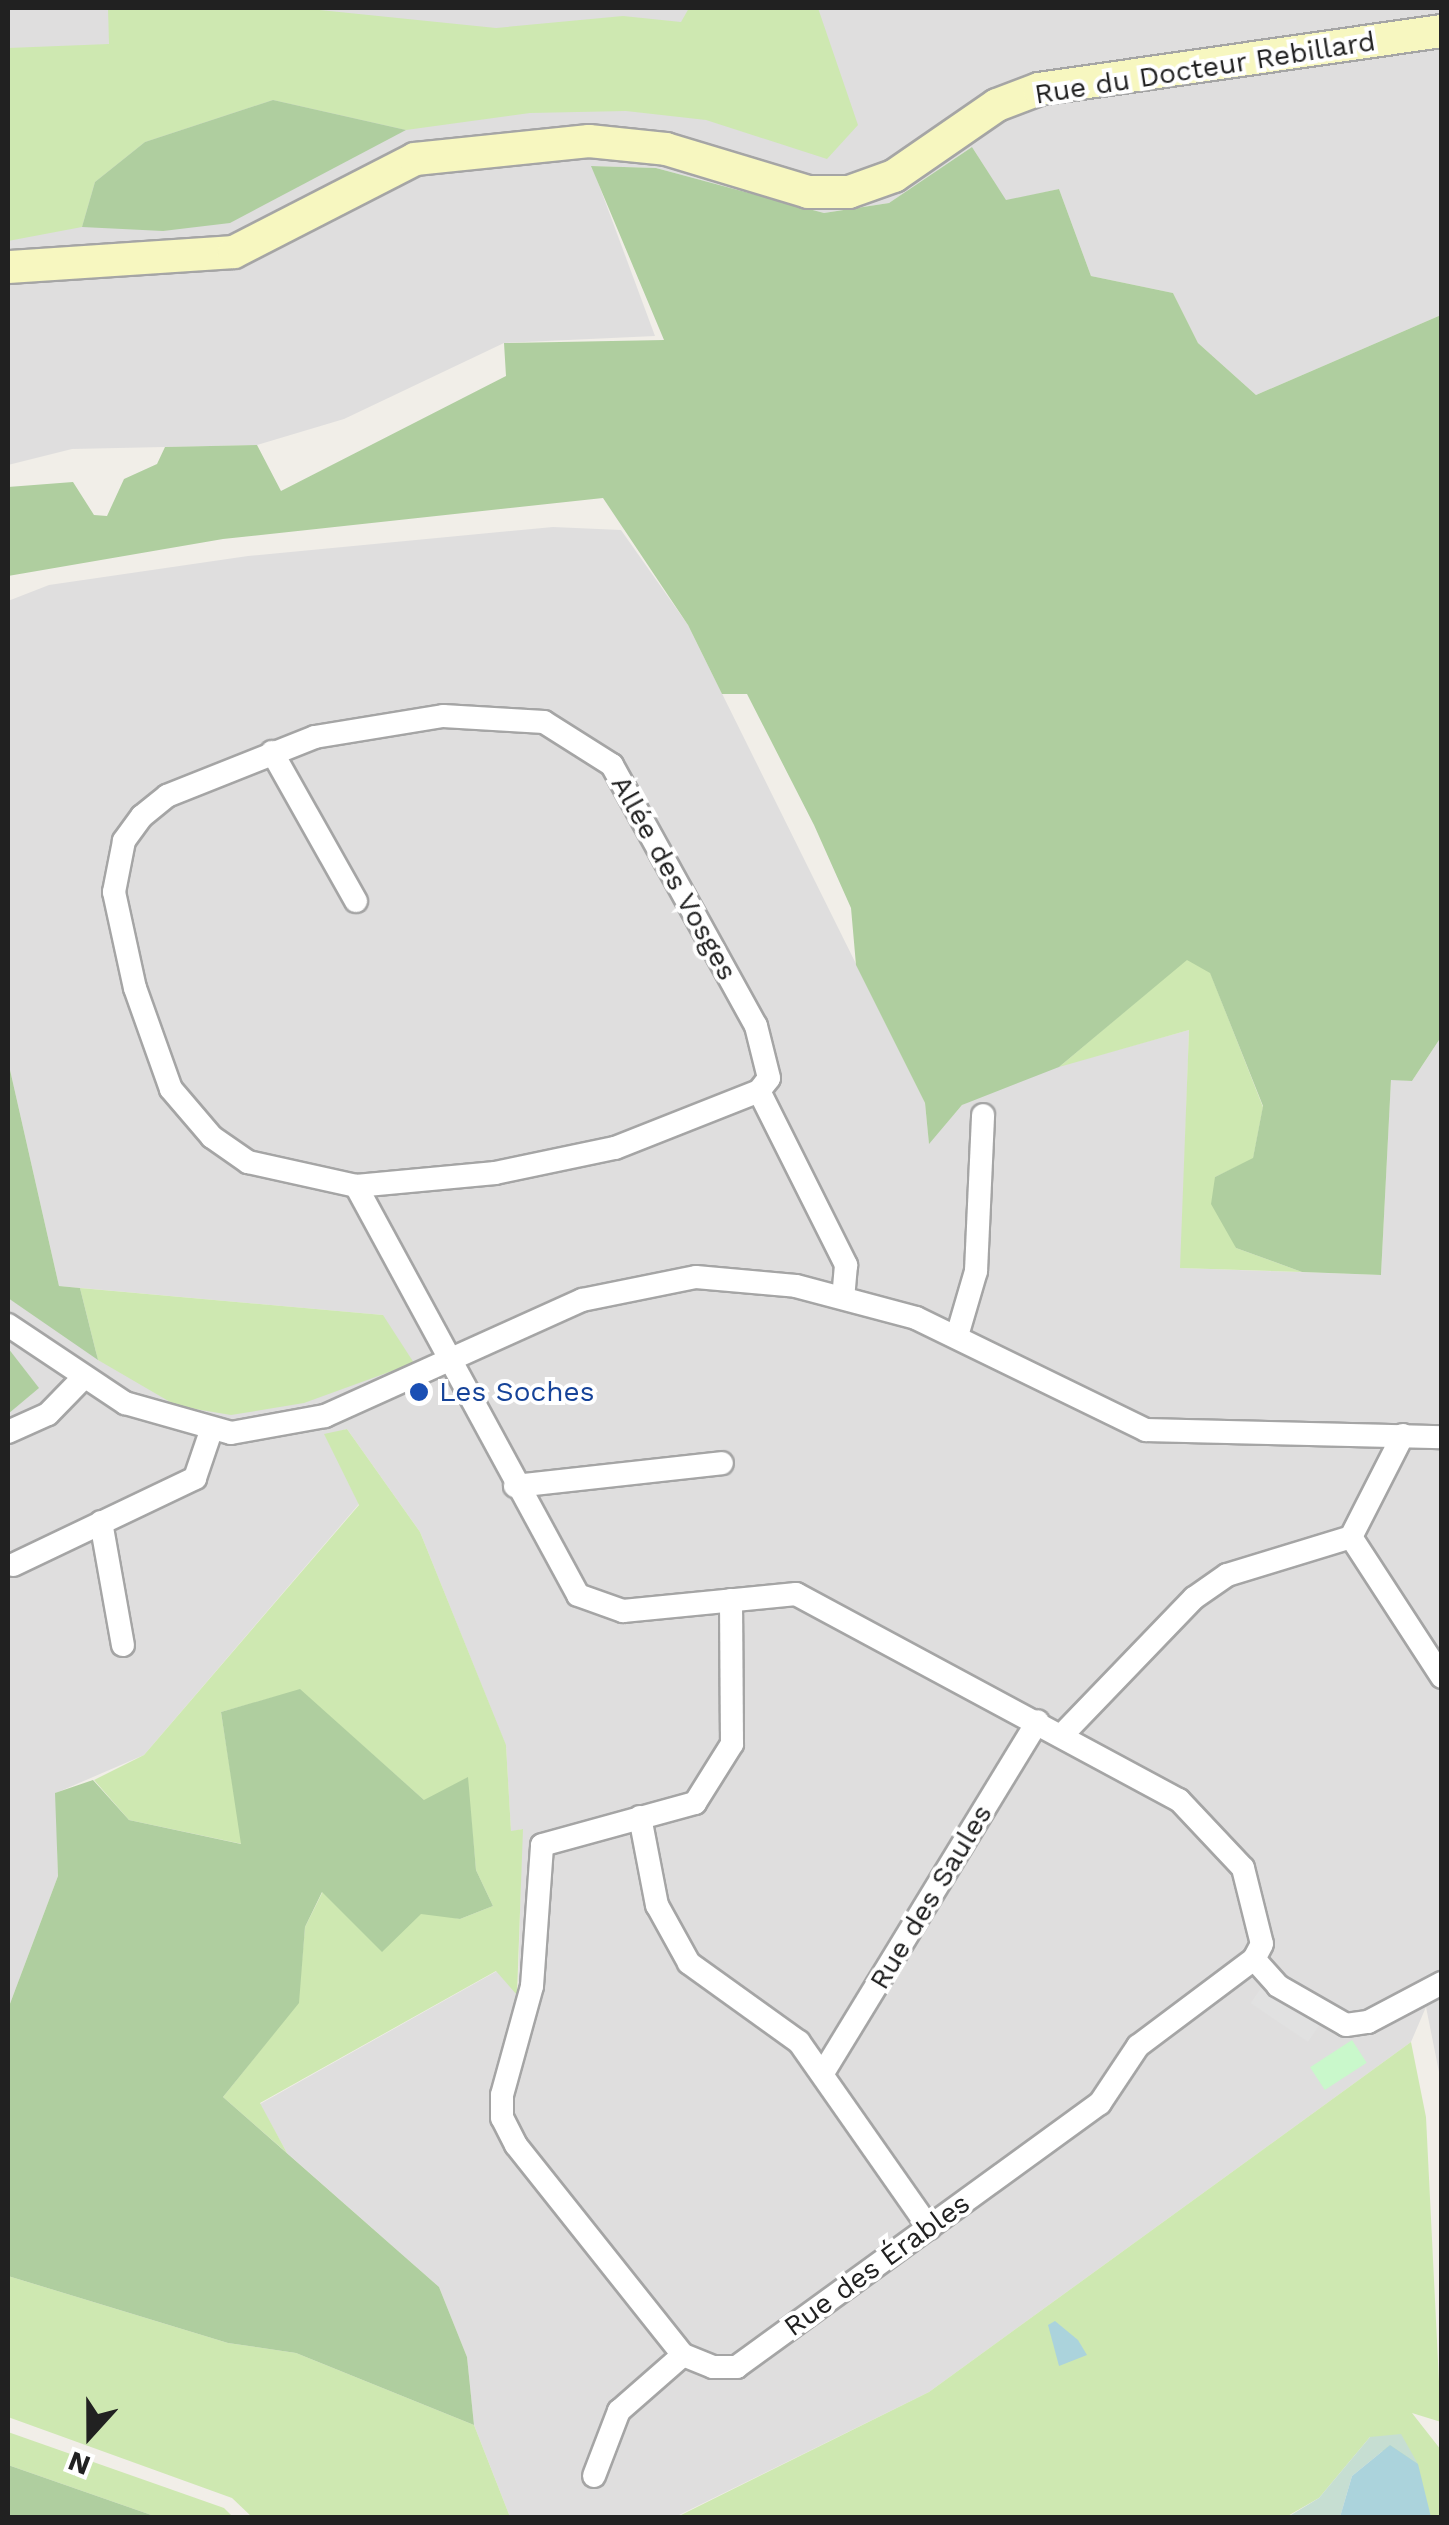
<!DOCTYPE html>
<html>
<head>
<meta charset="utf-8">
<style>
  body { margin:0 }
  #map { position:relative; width:1449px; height:2525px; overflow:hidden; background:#f1eee8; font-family:"Work Sans",sans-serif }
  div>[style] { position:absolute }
  .residential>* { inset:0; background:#dfdede }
  .grass>* { inset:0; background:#cee8b1 }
  .forest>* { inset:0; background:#afce9f }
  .wetland>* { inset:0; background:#c6ded2 }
  .park>* { inset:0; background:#c9f8cb; transform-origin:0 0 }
  .parking>* { inset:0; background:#e1e1e1; transform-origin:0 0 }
  .water>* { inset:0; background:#abd3dc }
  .roads { filter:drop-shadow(2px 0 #a5a5a5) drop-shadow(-2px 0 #a5a5a5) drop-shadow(0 2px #a5a5a5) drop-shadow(0 -2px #a5a5a5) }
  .minor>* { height:22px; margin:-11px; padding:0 11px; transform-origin:11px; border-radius:11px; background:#fff }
  .secondary>* { height:32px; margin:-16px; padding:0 16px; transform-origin:16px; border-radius:16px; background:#f7f7c0 }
  .dots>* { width:28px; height:28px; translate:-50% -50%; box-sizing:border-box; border:5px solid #fff; border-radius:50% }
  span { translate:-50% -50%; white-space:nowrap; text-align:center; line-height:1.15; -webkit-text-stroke:8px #fff; paint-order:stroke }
  .street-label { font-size:28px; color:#212121 }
  .transit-label { font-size:28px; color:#164399 }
  .left { translate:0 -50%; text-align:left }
  .frame { position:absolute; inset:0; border:10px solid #212121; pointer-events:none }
  .north { position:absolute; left:40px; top:2385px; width:100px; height:100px; -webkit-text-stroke:8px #fff; paint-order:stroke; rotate:201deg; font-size:28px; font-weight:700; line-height:40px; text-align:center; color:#212121 }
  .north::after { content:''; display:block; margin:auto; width:35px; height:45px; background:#212121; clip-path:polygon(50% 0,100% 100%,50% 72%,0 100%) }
</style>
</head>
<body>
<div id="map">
  <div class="residential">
    <i style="clip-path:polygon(8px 8px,1441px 8px,1441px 315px,1256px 395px,1198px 343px,1173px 293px,1091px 276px,1059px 189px,1006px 201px,972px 147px,889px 203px,824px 213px,656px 168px,592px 166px,655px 336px,504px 343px,344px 419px,257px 445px,72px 449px,8px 465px)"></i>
    <i style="clip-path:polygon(553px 527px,621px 530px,688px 625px,925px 1103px,929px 1143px,962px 1105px,1009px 1080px,1189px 1030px,1181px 1268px,1381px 1275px,1391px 1079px,1412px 1081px,1441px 1037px,1441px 2082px,1426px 2007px,1411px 2042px,929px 2392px,675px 2517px,510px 2517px,474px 2425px,467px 2357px,439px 2287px,287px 2153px,260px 2104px,497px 1971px,518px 1993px,522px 1829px,511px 1832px,506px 1746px,420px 1532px,347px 1429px,325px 1435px,359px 1504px,144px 1755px,56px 1793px,58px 1876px,8px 2009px,8px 1298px,177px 1405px,383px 1315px,59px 1286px,8px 1061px,8px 601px,49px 585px,248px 556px)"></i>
  </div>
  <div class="grass">
    <i style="clip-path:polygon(108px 8px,300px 8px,496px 28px,623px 16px,681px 22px,689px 8px,818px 8px,858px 125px,827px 159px,706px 120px,626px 111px,530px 113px,406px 130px,273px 100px,145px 142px,95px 182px,82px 227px,8px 241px,8px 48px,109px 44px)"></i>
    <i style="clip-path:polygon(1187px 959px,1210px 972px,1263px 1107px,1253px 1159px,1215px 1177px,1236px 1248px,1302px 1272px,1180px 1268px,1189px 1030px,1059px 1067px)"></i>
    <i style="clip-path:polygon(80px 1288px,383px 1315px,414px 1363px,304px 1403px,231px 1415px,177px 1406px,98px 1360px)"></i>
    <i style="clip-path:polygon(347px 1429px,420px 1532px,506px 1745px,511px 1831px,523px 1829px,517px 1995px,496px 1971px,260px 2103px,287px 2153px,223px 2097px,298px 2003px,305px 1927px,323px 1891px,460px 1919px,493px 1906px,476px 1870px,467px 1778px,425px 1801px,300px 1690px,221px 1712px,242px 1844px,129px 1820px,94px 1780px,144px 1755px,359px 1505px,324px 1434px)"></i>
    <i style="clip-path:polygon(1411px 2042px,1426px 2117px,1441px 2422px,1412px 2413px,1441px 2450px,1441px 2517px,1431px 2517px,1425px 2499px,1370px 2437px,1319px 2498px,1286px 2517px,675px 2518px,929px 2392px)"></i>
    <i style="clip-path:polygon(8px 2276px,228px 2343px,296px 2353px,474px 2425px,510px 2517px,252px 2517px,232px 2498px,8px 2417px)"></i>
    <i style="clip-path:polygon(8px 2432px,224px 2508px,233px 2517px,157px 2517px,8px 2465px)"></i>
  </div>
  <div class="forest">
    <i style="clip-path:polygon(273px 100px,406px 130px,230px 223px,163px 231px,82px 227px,95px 182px,145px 142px)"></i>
    <i style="clip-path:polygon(972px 147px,1006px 200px,1059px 189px,1091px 276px,1173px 293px,1198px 343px,1256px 395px,1441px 315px,1441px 1037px,1412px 1081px,1391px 1080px,1381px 1275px,1302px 1272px,1236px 1248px,1211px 1204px,1215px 1177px,1253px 1158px,1263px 1106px,1210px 973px,1187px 960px,1059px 1067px,962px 1105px,929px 1144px,925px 1103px,856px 965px,851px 908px,814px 825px,747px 694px,722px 694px,688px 625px,603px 498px,223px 539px,8px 576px,8px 487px,73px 482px,94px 515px,107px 516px,124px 479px,157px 464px,165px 447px,257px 445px,281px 491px,506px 376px,504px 343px,664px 340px,591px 166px,656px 168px,824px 213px,889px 203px)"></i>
    <i style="clip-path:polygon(8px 1061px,59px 1286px,80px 1288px,98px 1360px,8px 1298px)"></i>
    <i style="clip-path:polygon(8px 1348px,39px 1388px,8px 1414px)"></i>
    <i style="clip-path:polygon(300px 1689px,424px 1800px,468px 1777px,476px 1870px,493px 1906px,460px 1919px,421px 1914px,382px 1952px,322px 1892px,305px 1927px,299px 2003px,223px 2097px,439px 2287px,467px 2357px,474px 2425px,296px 2353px,228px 2343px,8px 2276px,8px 2009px,58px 1876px,55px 1793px,93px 1780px,129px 1820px,241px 1844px,221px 1712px)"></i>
    <i style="clip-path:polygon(8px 2465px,157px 2517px,8px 2517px)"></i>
  </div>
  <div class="wetland">
    <i style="clip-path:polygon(1401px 2434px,1418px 2464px,1390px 2445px,1352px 2476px,1340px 2517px,1286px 2518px,1319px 2498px,1370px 2437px)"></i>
  </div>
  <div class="park">
    <i style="left:1352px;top:2040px;width:27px;height:50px;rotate:57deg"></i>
  </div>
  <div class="parking">
    <i style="left:1263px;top:1985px;width:69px;height:22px;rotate:34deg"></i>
  </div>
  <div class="water">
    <i style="clip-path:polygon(1055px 2321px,1078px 2340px,1087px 2355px,1059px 2366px,1048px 2325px)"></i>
    <i style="clip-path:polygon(1390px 2445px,1418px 2464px,1431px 2517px,1340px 2517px,1352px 2476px)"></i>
  </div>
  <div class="roads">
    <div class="minor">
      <i style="left:272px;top:752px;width:171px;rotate:60.6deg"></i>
      <i style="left:759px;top:1091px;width:195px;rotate:63.4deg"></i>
      <i style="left:846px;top:1265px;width:32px;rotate:95deg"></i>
      <i style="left:356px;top:1186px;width:140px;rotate:-5.3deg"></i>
      <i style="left:495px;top:1173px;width:123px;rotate:-11.8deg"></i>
      <i style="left:615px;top:1148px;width:155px;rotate:-21.6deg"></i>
      <i style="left:759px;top:1091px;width:16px;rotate:-52deg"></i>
      <i style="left:769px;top:1078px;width:54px;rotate:-104deg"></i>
      <i style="left:756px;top:1026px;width:298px;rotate:-118.9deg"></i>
      <i style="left:612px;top:765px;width:80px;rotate:-147.7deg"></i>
      <i style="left:544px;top:722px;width:101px;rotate:-176.6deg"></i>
      <i style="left:443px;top:716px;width:130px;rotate:170.7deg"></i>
      <i style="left:315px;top:737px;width:159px;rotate:158.3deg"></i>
      <i style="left:167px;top:796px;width:32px;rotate:141deg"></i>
      <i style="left:142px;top:816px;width:31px;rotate:126deg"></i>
      <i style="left:124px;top:841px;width:52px;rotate:101.1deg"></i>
      <i style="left:114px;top:892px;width:98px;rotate:77.7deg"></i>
      <i style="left:135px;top:988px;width:107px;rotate:70.4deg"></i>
      <i style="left:171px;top:1089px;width:63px;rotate:49.5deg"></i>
      <i style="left:212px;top:1137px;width:44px;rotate:34.8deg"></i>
      <i style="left:248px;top:1162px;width:111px;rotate:12.5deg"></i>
      <i style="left:356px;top:1186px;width:465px;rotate:61.5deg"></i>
      <i style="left:578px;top:1595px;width:48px;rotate:19.6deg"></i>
      <i style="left:623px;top:1611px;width:174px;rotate:-5.6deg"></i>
      <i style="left:796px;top:1594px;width:435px;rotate:28.3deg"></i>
      <i style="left:1179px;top:1800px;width:93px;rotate:46.7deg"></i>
      <i style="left:1243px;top:1868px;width:78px;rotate:76deg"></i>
      <i style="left:1262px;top:1944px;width:17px;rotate:118deg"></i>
      <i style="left:1254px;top:1959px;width:145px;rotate:143.1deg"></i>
      <i style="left:1138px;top:2046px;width:69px;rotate:123.7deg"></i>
      <i style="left:1100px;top:2103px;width:449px;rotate:144deg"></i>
      <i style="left:737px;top:2367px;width:24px;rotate:180deg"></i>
      <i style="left:713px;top:2367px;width:32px;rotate:-158deg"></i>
      <i style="left:683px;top:2355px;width:268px;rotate:-128.5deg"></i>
      <i style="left:516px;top:2145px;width:30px;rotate:-117deg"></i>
      <i style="left:502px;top:2118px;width:23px;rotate:-90deg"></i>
      <i style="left:502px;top:2095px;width:113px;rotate:-74.6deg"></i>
      <i style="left:532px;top:1986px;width:141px;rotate:-85.9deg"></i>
      <i style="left:542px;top:1845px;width:159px;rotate:-15.4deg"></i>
      <i style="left:695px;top:1803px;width:70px;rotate:-57.9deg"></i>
      <i style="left:732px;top:1744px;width:144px;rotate:-90.4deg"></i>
      <i style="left:8px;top:1325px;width:141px;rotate:33.7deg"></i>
      <i style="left:125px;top:1403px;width:110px;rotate:15.8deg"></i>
      <i style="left:231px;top:1433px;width:96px;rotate:-10.3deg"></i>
      <i style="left:325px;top:1416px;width:282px;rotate:-24.3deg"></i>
      <i style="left:582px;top:1300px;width:116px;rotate:-11.4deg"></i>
      <i style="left:696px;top:1277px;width:100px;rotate:5.1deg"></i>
      <i style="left:796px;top:1286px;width:124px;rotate:14.9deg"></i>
      <i style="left:916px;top:1318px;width:256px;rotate:26deg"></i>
      <i style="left:1146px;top:1430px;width:296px;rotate:1.4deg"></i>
      <i style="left:957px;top:1336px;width:68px;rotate:-73.7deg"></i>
      <i style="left:976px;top:1271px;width:156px;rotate:-87.4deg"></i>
      <i style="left:8px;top:1432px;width:44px;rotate:-24.2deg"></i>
      <i style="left:48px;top:1414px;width:52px;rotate:-45.8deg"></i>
      <i style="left:1403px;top:1435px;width:114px;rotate:117deg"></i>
      <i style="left:1351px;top:1537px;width:167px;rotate:57deg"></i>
      <i style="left:515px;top:1486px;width:208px;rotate:-6.3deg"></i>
      <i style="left:101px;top:1522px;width:125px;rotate:79.9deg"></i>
      <i style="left:13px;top:1565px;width:202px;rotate:-25.5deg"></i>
      <i style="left:195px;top:1478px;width:50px;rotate:-71.2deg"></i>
      <i style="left:1063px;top:1734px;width:189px;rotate:-46.1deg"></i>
      <i style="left:1194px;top:1598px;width:40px;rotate:-34.9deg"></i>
      <i style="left:1227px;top:1575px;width:130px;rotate:-17deg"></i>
      <i style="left:640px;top:1817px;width:90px;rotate:79.1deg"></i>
      <i style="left:657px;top:1905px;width:66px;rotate:61.1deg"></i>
      <i style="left:689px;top:1963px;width:135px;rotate:35.7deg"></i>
      <i style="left:799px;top:2042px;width:227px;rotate:55deg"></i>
      <i style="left:1254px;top:1959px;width:36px;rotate:48deg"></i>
      <i style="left:1278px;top:1986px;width:78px;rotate:29.8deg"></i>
      <i style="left:1346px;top:2025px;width:22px;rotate:-8deg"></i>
      <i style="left:1368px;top:2022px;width:84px;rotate:-27.8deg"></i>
      <i style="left:823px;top:2073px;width:412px;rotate:-58.6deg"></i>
      <i style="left:594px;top:2476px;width:70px;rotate:-69deg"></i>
      <i style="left:619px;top:2411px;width:85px;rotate:-41.2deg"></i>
    </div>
    <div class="secondary">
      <i style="left:8px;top:267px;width:226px;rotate:-3.8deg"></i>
      <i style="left:234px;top:252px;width:203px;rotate:-27.2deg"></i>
      <i style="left:415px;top:159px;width:175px;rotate:-5.9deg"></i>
      <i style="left:589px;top:141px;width:77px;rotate:5.9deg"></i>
      <i style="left:666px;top:149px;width:148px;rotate:16.8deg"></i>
      <i style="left:808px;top:192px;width:41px"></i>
      <i style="left:849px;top:192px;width:48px;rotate:-19.6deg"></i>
      <i style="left:894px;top:176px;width:125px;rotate:-34.6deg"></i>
      <i style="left:997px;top:105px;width:45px;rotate:-20.9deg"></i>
      <i style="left:1039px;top:89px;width:407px;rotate:-8.2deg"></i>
    </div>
  </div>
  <div class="dots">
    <i style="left:419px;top:1392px;background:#1a4fb4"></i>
  </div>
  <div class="street-label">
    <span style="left:1205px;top:68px;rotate:-9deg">Rue du Docteur Rebillard</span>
    <span style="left:674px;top:878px;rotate:61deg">Allée des Vosges</span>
    <span style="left:931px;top:1897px;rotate:-59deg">Rue des Saules</span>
    <span style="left:877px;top:2265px;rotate:-36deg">Rue des Érables</span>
  </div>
  <div class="transit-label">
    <span class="left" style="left:439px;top:1392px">Les Soches</span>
  </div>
  <div class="frame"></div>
  <div class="north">N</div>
</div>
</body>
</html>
